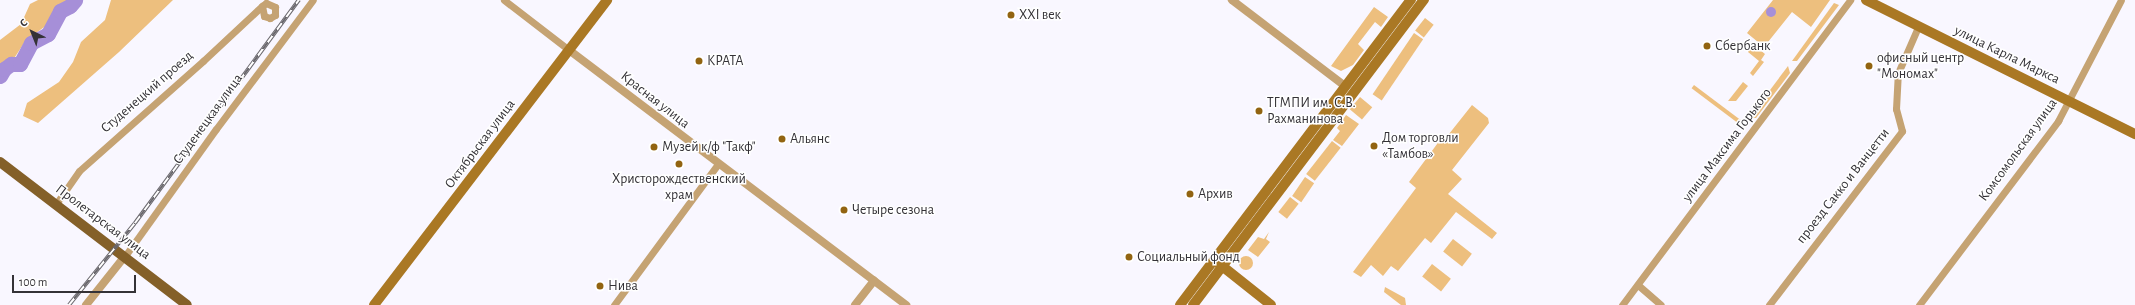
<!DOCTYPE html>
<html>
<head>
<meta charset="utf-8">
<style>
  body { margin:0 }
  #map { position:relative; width:2135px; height:305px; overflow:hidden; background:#f9f7ff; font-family:"Alegreya Sans",sans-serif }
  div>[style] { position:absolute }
  .green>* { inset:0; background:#edbf7e; transform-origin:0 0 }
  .round { border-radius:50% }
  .water>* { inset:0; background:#a68fd8 }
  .river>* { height:15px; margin:-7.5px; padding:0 7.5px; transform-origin:7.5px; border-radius:7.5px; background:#a68fd8 }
  .minor>* { height:7px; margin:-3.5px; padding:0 3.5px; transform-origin:3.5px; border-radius:3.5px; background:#c5a373 }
  .tertiary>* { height:8px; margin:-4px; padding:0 4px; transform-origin:4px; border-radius:4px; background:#c5a373 }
  .secondary>* { height:10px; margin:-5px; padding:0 5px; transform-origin:5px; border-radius:5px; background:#aa7824 }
  .primary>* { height:10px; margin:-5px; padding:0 5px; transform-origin:5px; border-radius:5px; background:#846029 }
  .rail>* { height:4px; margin-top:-2px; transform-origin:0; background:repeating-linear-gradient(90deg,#fff 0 8px,#6a686d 0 16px); box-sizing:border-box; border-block:1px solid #6a686d }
  .dots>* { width:11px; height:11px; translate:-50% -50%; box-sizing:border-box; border:2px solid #fff; border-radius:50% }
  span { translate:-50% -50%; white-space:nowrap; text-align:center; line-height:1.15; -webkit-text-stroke:3px #fff; paint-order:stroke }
  .poi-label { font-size:14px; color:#343237 }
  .left { translate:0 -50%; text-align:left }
  .street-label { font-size:14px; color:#343237 }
  .north { position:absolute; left:12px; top:12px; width:40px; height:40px; -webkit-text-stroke:3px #fff; paint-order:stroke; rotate:317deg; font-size:11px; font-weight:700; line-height:16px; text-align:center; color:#343237 }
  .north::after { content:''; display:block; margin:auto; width:14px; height:18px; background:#343237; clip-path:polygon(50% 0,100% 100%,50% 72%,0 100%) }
  .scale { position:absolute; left:12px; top:275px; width:124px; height:18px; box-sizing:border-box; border:2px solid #343237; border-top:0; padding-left:5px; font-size:12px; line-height:14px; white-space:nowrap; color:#343237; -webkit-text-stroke:3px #fff; paint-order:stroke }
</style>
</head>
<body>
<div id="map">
  <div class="green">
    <i style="clip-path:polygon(38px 0,67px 0,50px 23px,26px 40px,13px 60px,0 70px,0 40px,21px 24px,30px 4px)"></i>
    <i style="clip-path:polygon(111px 0,173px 0,119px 52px,38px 123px,23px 116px,27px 103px,59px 82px,73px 62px,81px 42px,105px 20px)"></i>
    <i style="clip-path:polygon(1773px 0,1830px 0,1811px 27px,1792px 12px,1764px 47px,1747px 33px)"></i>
    <i style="clip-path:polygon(1834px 3px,1839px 5px,1797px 61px,1792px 61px)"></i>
    <i style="clip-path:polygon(1374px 7px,1388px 17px,1381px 27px,1375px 22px,1358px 44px,1364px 50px,1353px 65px,1341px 71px,1331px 66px)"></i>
    <i style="left:1425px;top:18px;width:11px;height:16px;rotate:38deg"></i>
    <i style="left:1414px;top:33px;width:11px;height:74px;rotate:34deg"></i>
    <i style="clip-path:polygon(1754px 45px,1765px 54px,1761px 60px,1764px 62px,1753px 76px,1750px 73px,1759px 61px,1748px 52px,1748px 47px)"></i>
    <i style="clip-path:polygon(1788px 66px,1790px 73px,1756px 118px,1749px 118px)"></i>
    <i style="clip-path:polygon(1743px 82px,1748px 86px,1736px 101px,1728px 101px)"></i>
    <i style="left:1694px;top:85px;width:60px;height:4px;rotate:37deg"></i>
    <i style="left:1360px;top:97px;width:16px;height:16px;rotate:40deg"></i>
    <i style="clip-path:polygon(1472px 105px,1488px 118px,1489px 123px,1452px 170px,1462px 179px,1448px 194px,1497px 233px,1492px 239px,1456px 212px,1431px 243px,1425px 238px,1398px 271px,1391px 266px,1383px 276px,1371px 265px,1361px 277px,1353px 272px,1416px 188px,1409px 182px,1440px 140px,1445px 139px)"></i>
    <i style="clip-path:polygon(1346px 115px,1359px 124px,1342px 146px,1333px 140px,1340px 131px,1337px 128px)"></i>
    <i style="left:1332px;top:141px;width:11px;height:42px;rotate:38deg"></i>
    <i style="left:1305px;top:177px;width:11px;height:23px;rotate:34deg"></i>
    <i style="left:1290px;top:197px;width:11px;height:19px;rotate:38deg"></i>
    <i style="clip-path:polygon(1269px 232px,1266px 239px,1270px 242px,1258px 257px,1248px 250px,1258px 237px,1264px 239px)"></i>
    <i style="left:1453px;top:239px;width:24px;height:16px;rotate:38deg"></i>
    <i class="round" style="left:1239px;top:256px;width:14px;height:14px"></i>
    <i style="left:1432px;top:264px;width:24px;height:16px;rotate:38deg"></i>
    <i style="clip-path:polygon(1385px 287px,1405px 298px,1406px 305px,1401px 305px,1384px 292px)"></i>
  </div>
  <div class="water">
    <i class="round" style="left:1766px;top:7px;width:10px;height:10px"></i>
  </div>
  <div class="river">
    <i style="left:0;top:76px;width:8px;rotate:-60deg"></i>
    <i style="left:4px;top:69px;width:9px;rotate:-36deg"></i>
    <i style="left:11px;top:64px;width:9px"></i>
    <i style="left:20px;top:64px;width:24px;rotate:-62deg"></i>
    <i style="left:31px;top:43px;width:19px;rotate:-28deg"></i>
    <i style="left:48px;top:34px;width:26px;rotate:-62deg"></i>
    <i style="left:60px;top:11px;width:11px;rotate:-27deg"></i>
    <i style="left:70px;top:6px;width:8px;rotate:-50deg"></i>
  </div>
  <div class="minor">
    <i style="left:504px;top:0;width:82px;rotate:37.6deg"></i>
    <i style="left:56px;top:204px;width:40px;rotate:-55.1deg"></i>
    <i style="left:79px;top:171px;width:166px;rotate:-41.6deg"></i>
    <i style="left:203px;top:61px;width:81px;rotate:-43deg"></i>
    <i style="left:262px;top:6px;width:5px;rotate:-37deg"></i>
    <i style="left:266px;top:3px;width:10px;rotate:24deg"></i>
    <i style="left:275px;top:7px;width:8px;rotate:90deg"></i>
    <i style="left:275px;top:15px;width:6px;rotate:149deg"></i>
    <i style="left:270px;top:18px;width:6px;rotate:-162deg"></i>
    <i style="left:264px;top:16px;width:10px;rotate:-101deg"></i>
    <i style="left:125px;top:256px;width:156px;rotate:-54.4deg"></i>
    <i style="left:216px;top:129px;width:161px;rotate:-53.1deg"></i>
    <i style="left:1638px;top:285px;width:30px;rotate:41deg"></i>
    <i style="left:614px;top:305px;width:175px;rotate:-53.6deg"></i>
    <i style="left:1622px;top:305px;width:381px;rotate:-53.2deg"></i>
    <i style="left:1769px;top:305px;width:219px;rotate:-52.6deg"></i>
    <i style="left:1902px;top:131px;width:23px;rotate:-105deg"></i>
    <i style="left:1896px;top:109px;width:36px;rotate:-87deg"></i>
    <i style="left:1898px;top:73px;width:50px;rotate:-66.5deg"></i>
    <i style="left:1919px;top:305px;width:231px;rotate:-52.9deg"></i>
    <i style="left:2058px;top:121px;width:136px;rotate:-62.5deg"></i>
  </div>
  <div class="tertiary">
    <i style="left:1232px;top:0;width:142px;rotate:37.3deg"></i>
    <i style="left:569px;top:50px;width:423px;rotate:37.1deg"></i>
    <i style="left:86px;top:305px;width:63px;rotate:-51.5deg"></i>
    <i style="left:855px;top:305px;width:31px;rotate:-52deg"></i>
  </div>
  <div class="secondary">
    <i style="left:1866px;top:0;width:301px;rotate:26.5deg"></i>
    <i style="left:1217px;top:262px;width:69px;rotate:38.5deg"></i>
    <i style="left:374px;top:305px;width:384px;rotate:-52.6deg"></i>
    <i style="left:1180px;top:305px;width:383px;rotate:-52.9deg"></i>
    <i style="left:1193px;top:305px;width:383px;rotate:-52.9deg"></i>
  </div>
  <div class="primary">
    <i style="left:0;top:162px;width:235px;rotate:37.4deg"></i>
  </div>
  <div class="rail">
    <i style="left:69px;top:305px;width:105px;rotate:-51.2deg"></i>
    <i style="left:135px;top:223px;width:277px;rotate:-53.7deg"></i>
  </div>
  <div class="dots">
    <i style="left:1011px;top:15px;background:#926411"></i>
    <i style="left:1707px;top:46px;background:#926411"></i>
    <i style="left:699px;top:61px;background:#926411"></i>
    <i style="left:1869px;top:66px;background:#926411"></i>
    <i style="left:1259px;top:111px;background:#926411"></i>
    <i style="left:782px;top:139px;background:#926411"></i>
    <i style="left:1374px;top:146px;background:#926411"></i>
    <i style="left:654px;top:147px;background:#926411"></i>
    <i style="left:679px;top:164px;background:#926411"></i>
    <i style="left:1190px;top:194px;background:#926411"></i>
    <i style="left:844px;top:210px;background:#926411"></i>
    <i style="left:1129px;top:257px;background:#926411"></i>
    <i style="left:600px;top:286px;background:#926411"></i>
  </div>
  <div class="poi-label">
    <span class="left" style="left:1019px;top:15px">XXI век</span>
    <span class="left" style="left:1715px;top:46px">Сбербанк</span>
    <span class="left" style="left:1877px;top:66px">офисный центр<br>"Мономах"</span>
    <span class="left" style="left:707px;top:61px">КРАТА</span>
    <span class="left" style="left:1267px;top:111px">ТГМПИ им. С.В.<br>Рахманинова</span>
    <span class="left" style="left:1382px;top:146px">Дом торговли<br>«Тамбов»</span>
    <span class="left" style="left:790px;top:139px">Альянс</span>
    <span class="left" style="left:662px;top:147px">Музей к/ф "Такф"</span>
    <span style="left:679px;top:187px">Христорождественский<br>храм</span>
    <span class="left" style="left:1198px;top:194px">Архив</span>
    <span class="left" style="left:852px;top:210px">Четыре сезона</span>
    <span class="left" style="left:1137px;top:257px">Социальный фонд</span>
    <span class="left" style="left:608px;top:286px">Нива</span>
  </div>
  <div class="street-label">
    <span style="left:2007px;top:55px;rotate:26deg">улица Карла Маркса</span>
    <span style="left:147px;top:92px;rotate:-41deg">Студенецкий проезд</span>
    <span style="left:655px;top:100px;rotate:38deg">Красная улица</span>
    <span style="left:208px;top:119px;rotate:-54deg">Студенецкая улица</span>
    <span style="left:480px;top:144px;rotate:-53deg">Октябрьская улица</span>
    <span style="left:1727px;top:145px;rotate:-53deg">улица Максима Горького</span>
    <span style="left:2018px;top:150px;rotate:-54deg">Комсомольская улица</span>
    <span style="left:1843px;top:186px;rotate:-52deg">проезд Сакко и Ванцетти</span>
    <span style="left:103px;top:222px;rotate:37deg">Пролетарская улица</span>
  </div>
  <div class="north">С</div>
  <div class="scale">100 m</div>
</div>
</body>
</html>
